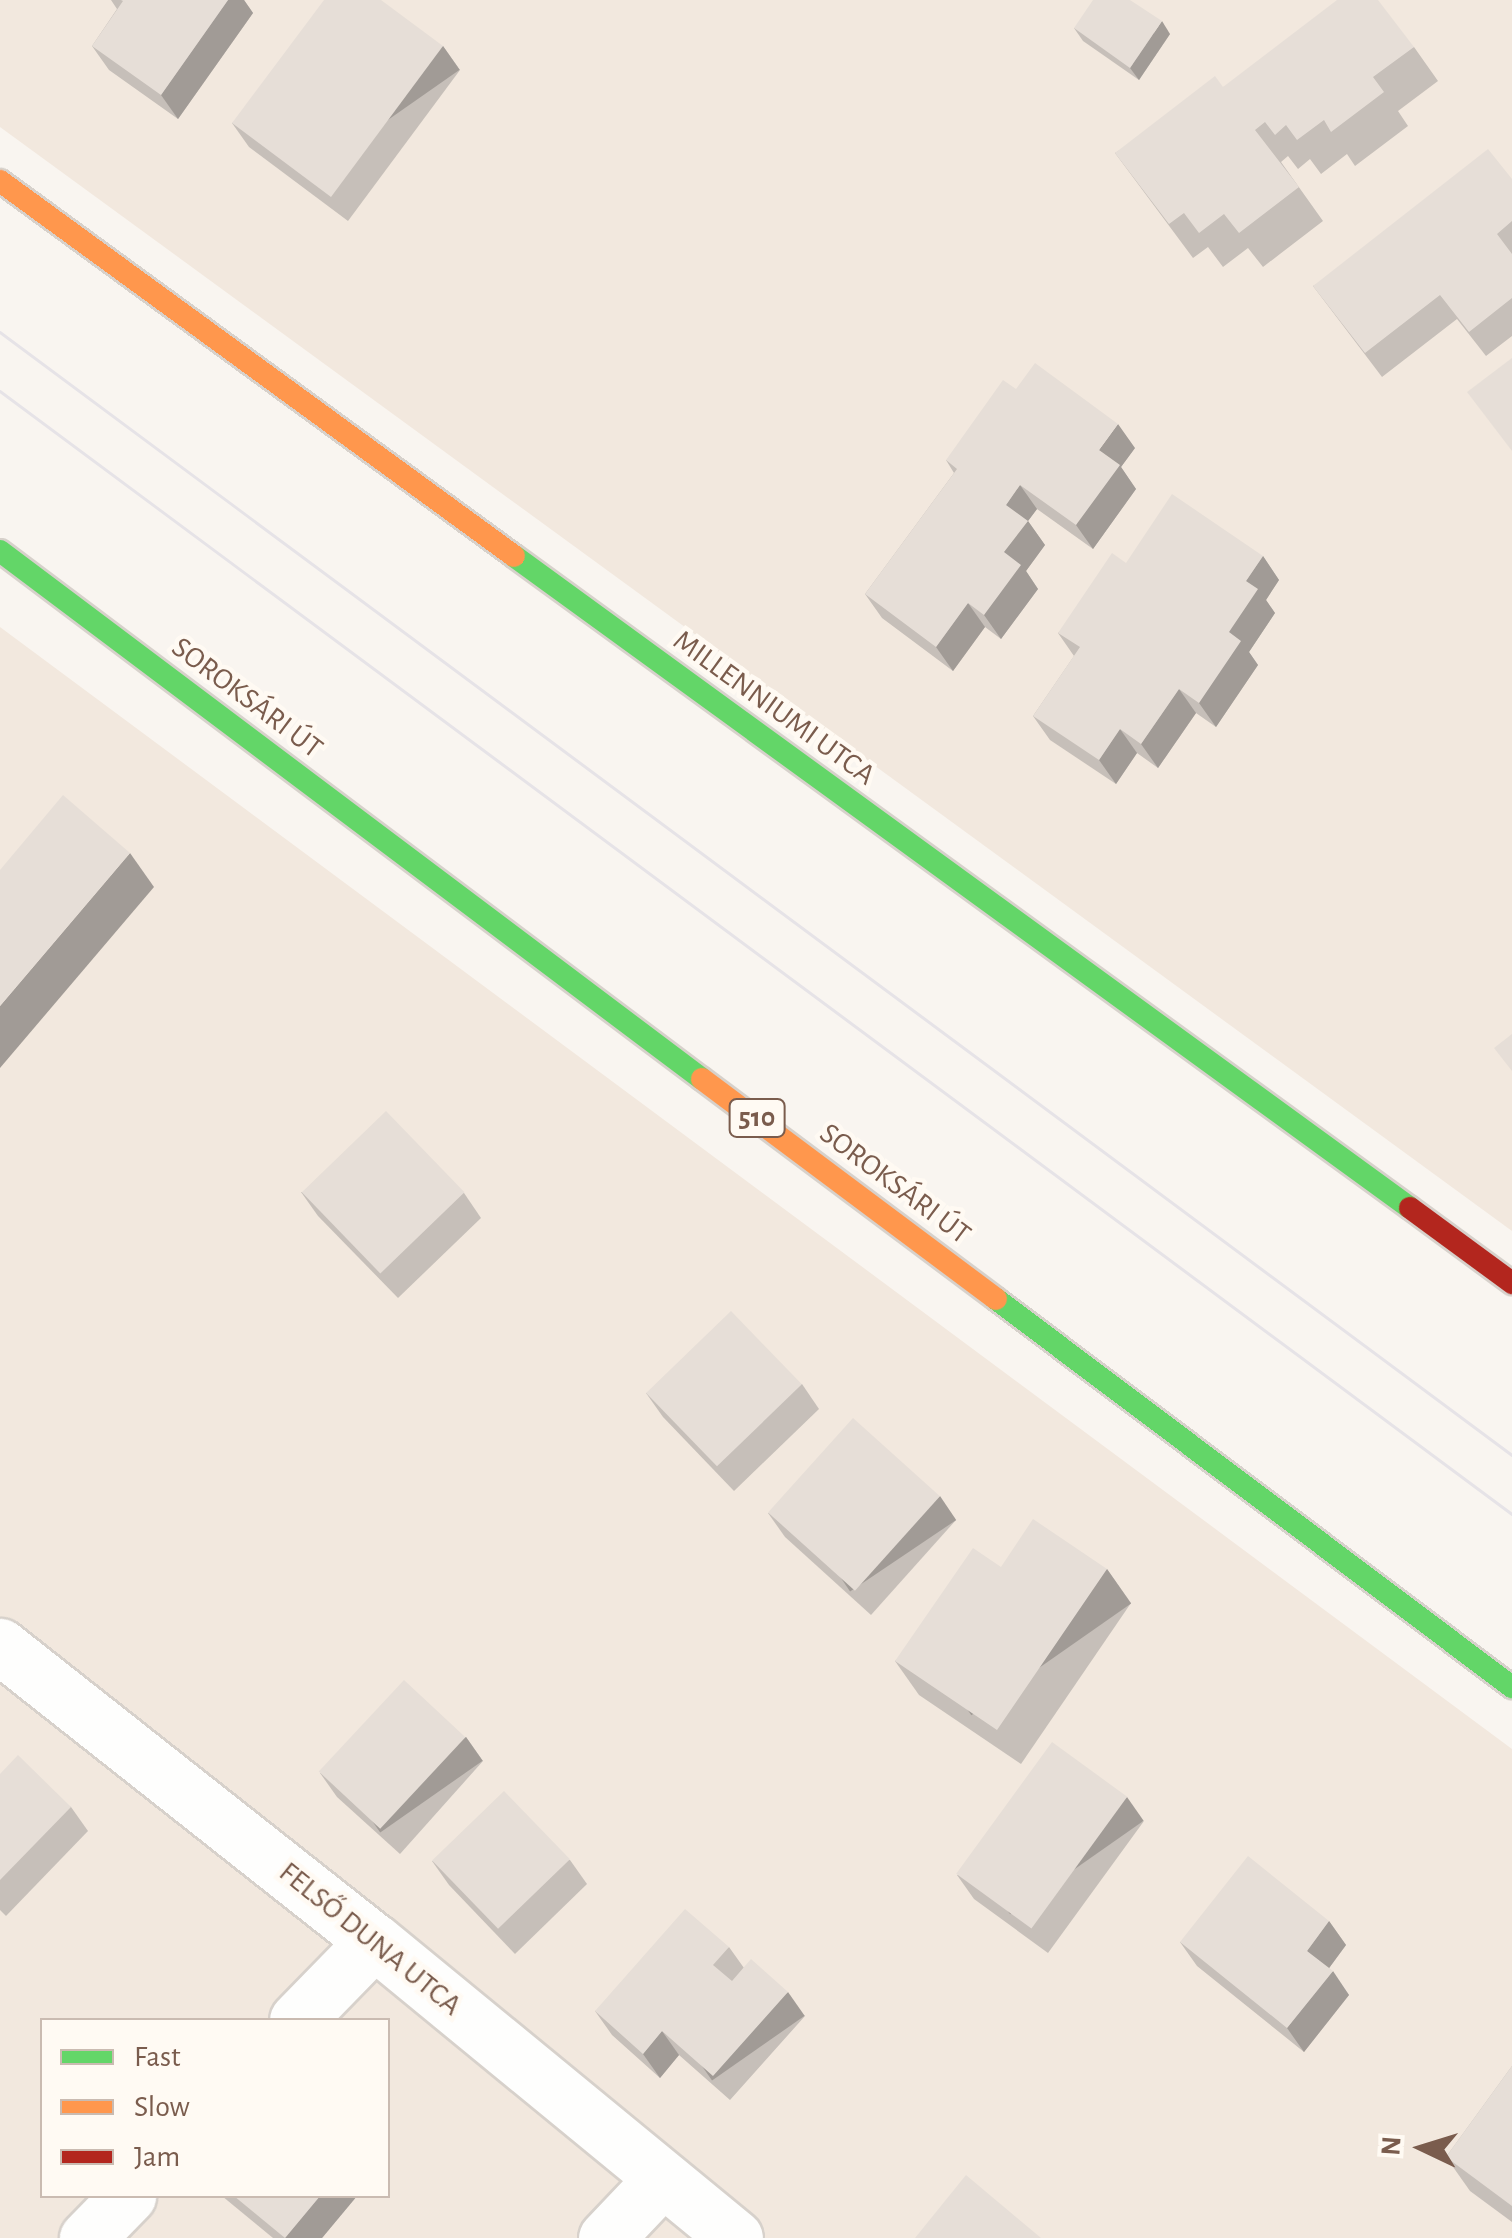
<!DOCTYPE html>
<html>
<head>
<meta charset="utf-8">
<style>
  body { margin:0 }
  #map { position:relative; width:1512px; height:2238px; overflow:hidden; background:#f9f5f0; font-family:"Alegreya Sans",sans-serif }
  div>[style] { position:absolute }
  .residential>* { inset:0; background:#f2e8de }
  .roads { filter:drop-shadow(2px 0 #d7d1cb) drop-shadow(-2px 0 #d7d1cb) drop-shadow(0 2px #d7d1cb) drop-shadow(0 -2px #d7d1cb) }
  .street>* { height:55px; margin:-27.5px; padding:0 27.5px; transform-origin:27.5px; border-radius:27.5px; background:#fefefd }
  .fast>* { height:22px; margin:-11px; padding:0 11px; transform-origin:11px; border-radius:11px; background:#63d668 }
  .slow>* { height:22px; margin:-11px; padding:0 11px; transform-origin:11px; border-radius:11px; background:#ff974d }
  .jam>* { height:22px; margin:-11px; padding:0 11px; transform-origin:11px; border-radius:11px; background:#b3261e }
  .tram>* { height:2.5px; margin:-1.25px; padding:0 1.25px; transform-origin:1.25px; border-radius:1.25px; background:#e6e3e7 }
  .wall>* { inset:0; background:#c6bfb9 }
  .shaded-wall>* { inset:0; background:#a19b96; transform-origin:0 0 }
  .building>* { inset:0; background:#e6ded7; transform-origin:0 0 }
  span { translate:-50% -50%; white-space:nowrap; text-align:center; line-height:1.15; -webkit-text-stroke:9px #fffaf3; paint-order:stroke }
  .shield-label span { padding:2px 8px; background:#fffaf3; border:2px solid; border-radius:8px; -webkit-text-stroke-width:0 }
  .shield-label { font-size:28px; color:#7a5c4d; font-weight:700 }
  .street-label { font-size:30px; color:#7a5c4d }
  .legend { position:absolute; left:40px; top:2018px; width:350px; height:180px; box-sizing:border-box; background:#fffaf3; border:2px solid #cabbb1; margin:0; padding:12px 18px; list-style:none; font-size:30px; color:#7a5c4d }
  .legend li { display:flex; align-items:center; gap:20px; height:50px }
  .legend b { width:50px; border:2px solid #cabbb1 }
  .north { position:absolute; left:1372px; top:2098px; width:100px; height:100px; -webkit-text-stroke:8px #fffaf3; paint-order:stroke; rotate:274deg; font-size:28px; font-weight:700; line-height:40px; text-align:center; color:#7a5c4d }
  .north::after { content:''; display:block; margin:auto; width:35px; height:45px; background:#7a5c4d; clip-path:polygon(50% 0,100% 100%,50% 72%,0 100%) }
</style>
</head>
<body>
<div id="map">
  <div class="residential">
    <i style="clip-path:polygon(0 0,1512px 0,1512px 1231px,0 127px)"></i>
    <i style="clip-path:polygon(evenodd,0 627px,1512px 1749px,1512px 2238px,0 2238px,0 627px,42px 2020px,388px 2020px,388px 2196px,42px 2196px,42px 2020px)"></i>
  </div>
  <div class="roads">
    <div class="street">
      <i style="left:0;top:1646px;width:476px;rotate:38.3deg"></i>
      <i style="left:374px;top:1941px;width:467px;rotate:39.4deg"></i>
      <i style="left:297px;top:2020px;width:110px;rotate:-45.7deg"></i>
      <i style="left:87px;top:2238px;width:59px;rotate:-45.7deg"></i>
      <i style="left:606px;top:2238px;width:81px;rotate:-46.5deg"></i>
    </div>
    <div class="fast">
      <i style="left:0;top:551px;width:878px;rotate:36.95deg"></i>
      <i style="left:514px;top:556px;width:1108px;rotate:36.04deg"></i>
      <i style="left:996px;top:1299px;width:646px;rotate:36.94deg"></i>
    </div>
    <div class="slow">
      <i style="left:0;top:181px;width:636px;rotate:36.11deg"></i>
      <i style="left:702px;top:1079px;width:367px;rotate:36.8deg"></i>
    </div>
    <div class="jam">
      <i style="left:1410px;top:1208px;width:127px;rotate:36.3deg"></i>
    </div>
  </div>
  <div class="tram">
    <i style="left:0;top:332px;width:1883px;rotate:36.6deg"></i>
    <i style="left:0;top:391px;width:1883px;rotate:36.6deg"></i>
  </div>
  <div class="wall">
    <i style="clip-path:polygon(111px 0,244px 0,253px 13px,178px 119px,109px 70px,92px 46px,117px 9px)"></i>
    <i style="clip-path:polygon(1074px 28px,1170px 34px,1139px 80px,1083px 41px)"></i>
    <i style="clip-path:polygon(443px 46px,460px 70px,348px 221px,249px 147px,232px 123px)"></i>
    <i style="clip-path:polygon(1414px 47px,1438px 81px,1398px 111px,1408px 126px,1355px 166px,1347px 154px,1321px 174px,1310px 159px,1298px 169px,1288px 156px,1281px 162px,1323px 221px,1263px 267px,1248px 248px,1223px 267px,1208px 247px,1193px 258px,1115px 153px,1223px 87px)"></i>
    <i style="clip-path:polygon(1512px 179px,1512px 336px,1486px 356px,1457px 319px,1382px 377px,1313px 286px)"></i>
    <i style="clip-path:polygon(1135px 448px,1121px 467px,1136px 489px,1093px 549px,1037px 509px,1028px 521px,1045px 545px,1026px 571px,1038px 589px,1001px 639px,985px 627px,953px 671px,882px 618px,865px 594px,954px 473px,946px 460px)"></i>
    <i style="clip-path:polygon(1263px 556px,1279px 580px,1266px 600px,1275px 613px,1249px 652px,1258px 665px,1216px 727px,1196px 713px,1158px 768px,1137px 753px,1116px 784px,1050px 740px,1033px 716px,1074px 656px,1058px 633px,1126px 563px)"></i>
    <i style="clip-path:polygon(301px 1192px,464px 1193px,481px 1218px,398px 1298px,318px 1216px)"></i>
    <i style="clip-path:polygon(802px 1384px,819px 1409px,734px 1491px,663px 1417px,646px 1393px)"></i>
    <i style="clip-path:polygon(768px 1513px,956px 1520px,871px 1615px,785px 1537px)"></i>
    <i style="clip-path:polygon(1001px 1567px,1107px 1569px,1131px 1603px,1021px 1764px,919px 1695px,895px 1661px)"></i>
    <i style="clip-path:polygon(466px 1737px,483px 1761px,400px 1854px,337px 1797px,320px 1773px)"></i>
    <i style="clip-path:polygon(0 1774px,71px 1807px,88px 1831px,6px 1916px,0 1910px)"></i>
    <i style="clip-path:polygon(1144px 1821px,1048px 1953px,974px 1899px,957px 1875px)"></i>
    <i style="clip-path:polygon(570px 1860px,587px 1884px,515px 1954px,449px 1885px,432px 1861px)"></i>
    <i style="clip-path:polygon(1329px 1921px,1346px 1945px,1329px 1968px,1349px 1995px,1304px 2052px,1197px 1966px,1180px 1942px)"></i>
    <i style="clip-path:polygon(729px 1947px,744px 1968px,805px 2016px,730px 2100px,679px 2055px,660px 2078px,612px 2035px,595px 2011px)"></i>
    <i style="clip-path:polygon(1512px 2066px,1512px 2222px,1470px 2191px,1446px 2157px)"></i>
    <i style="clip-path:polygon(222px 2196px,357px 2196px,322px 2238px,273px 2238px)"></i>
  </div>
  <div class="shaded-wall">
    <i style="clip-path:polygon(228px 0,244px 0,253px 13px,178px 119px,161px 95px)"></i>
    <i style="clip-path:polygon(1162px 21px,1170px 34px,1139px 80px,1130px 68px)"></i>
    <i style="left:443px;top:46px;width:29px;height:188px;rotate:55deg"></i>
    <i style="clip-path:polygon(1118px 424px,1135px 448px,1121px 467px,1136px 489px,1093px 549px,1076px 525px,1099px 450px)"></i>
    <i style="clip-path:polygon(1020px 485px,1037px 509px,1028px 521px,1045px 545px,1026px 571px,1038px 589px,1001px 639px,984px 615px,1004px 552px,1006px 505px)"></i>
    <i style="clip-path:polygon(1263px 556px,1279px 580px,1266px 600px,1275px 613px,1249px 652px,1258px 665px,1216px 727px,1199px 703px,1229px 632px,1246px 581px)"></i>
    <i style="clip-path:polygon(968px 603px,985px 627px,953px 671px,936px 647px)"></i>
    <i style="clip-path:polygon(1179px 689px,1196px 713px,1158px 768px,1141px 744px)"></i>
    <i style="clip-path:polygon(1120px 729px,1137px 753px,1116px 784px,1099px 760px)"></i>
    <i style="clip-path:polygon(130px 853px,154px 887px,0 1068px,0 1006px)"></i>
    <i style="left:940px;top:1496px;width:29px;height:128px;rotate:56deg"></i>
    <i style="left:1107px;top:1569px;width:42px;height:195px;rotate:55deg"></i>
    <i style="left:466px;top:1737px;width:29px;height:125px;rotate:55deg"></i>
    <i style="left:1127px;top:1797px;width:29px;height:163px;rotate:55deg"></i>
    <i style="clip-path:polygon(1329px 1921px,1346px 1945px,1324px 1975px,1307px 1951px)"></i>
    <i style="clip-path:polygon(1333px 1971px,1349px 1995px,1304px 2052px,1287px 2028px)"></i>
    <i style="left:788px;top:1992px;width:29px;height:113px;rotate:55deg"></i>
    <i style="clip-path:polygon(662px 2031px,679px 2055px,660px 2078px,643px 2054px)"></i>
    <i style="clip-path:polygon(320px 2196px,357px 2196px,322px 2238px,285px 2238px)"></i>
  </div>
  <div class="building">
    <i style="clip-path:polygon(121px 0,228px 0,161px 95px,92px 46px,123px 1px)"></i>
    <i style="clip-path:polygon(324px 0,381px 0,443px 46px,331px 197px,232px 123px)"></i>
    <i style="clip-path:polygon(1093px 0,1130px 0,1162px 21px,1130px 68px,1074px 28px)"></i>
    <i style="clip-path:polygon(1337px 0,1378px 0,1414px 47px,1373px 77px,1384px 92px,1331px 132px,1324px 120px,1297px 140px,1286px 125px,1275px 135px,1265px 122px,1255px 130px,1299px 187px,1239px 233px,1224px 214px,1199px 233px,1184px 213px,1169px 224px,1115px 153px,1215px 76px,1223px 87px)"></i>
    <i style="clip-path:polygon(1488px 149px,1512px 179px,1512px 221px,1497px 234px,1512px 254px,1512px 298px,1469px 332px,1440px 295px,1365px 353px,1313px 286px)"></i>
    <i style="clip-path:polygon(1512px 358px,1512px 451px,1467px 392px)"></i>
    <i style="clip-path:polygon(1035px 363px,1118px 424px,1099px 450px,1120px 465px,1076px 525px,1020px 485px,1006px 505px,1028px 521px,1004px 552px,1021px 565px,984px 615px,968px 603px,936px 647px,865px 594px,957px 469px,946px 460px,1003px 380px,1016px 389px)"></i>
    <i style="clip-path:polygon(1172px 494px,1263px 556px,1246px 581px,1258px 589px,1229px 632px,1241px 641px,1199px 703px,1179px 689px,1141px 744px,1120px 729px,1099px 760px,1033px 716px,1080px 647px,1058px 633px,1112px 553px,1126px 563px)"></i>
    <i style="clip-path:polygon(63px 795px,130px 853px,0 1006px,0 870px)"></i>
    <i style="clip-path:polygon(1512px 1034px,1512px 1071px,1494px 1048px)"></i>
    <i style="left:386px;top:1111px;width:113px;height:117px;rotate:46deg"></i>
    <i style="left:731px;top:1311px;width:102px;height:118px;rotate:46deg"></i>
    <i style="left:853px;top:1418px;width:117px;height:127px;rotate:42deg"></i>
    <i style="clip-path:polygon(1033px 1519px,1107px 1569px,997px 1730px,895px 1661px,973px 1548px,1001px 1567px)"></i>
    <i style="left:404px;top:1680px;width:84px;height:125px;rotate:43deg"></i>
    <i style="left:1052px;top:1742px;width:93px;height:163px;rotate:36deg"></i>
    <i style="clip-path:polygon(18px 1755px,71px 1807px,0 1880px,0 1774px)"></i>
    <i style="left:504px;top:1791px;width:95px;height:100px;rotate:46deg"></i>
    <i style="clip-path:polygon(1248px 1856px,1329px 1921px,1307px 1951px,1333px 1971px,1287px 2028px,1180px 1942px)"></i>
    <i style="clip-path:polygon(685px 1909px,729px 1947px,713px 1965px,732px 1981px,751px 1959px,788px 1992px,713px 2076px,662px 2031px,643px 2054px,595px 2011px)"></i>
    <i style="clip-path:polygon(1512px 2066px,1512px 2206px,1446px 2157px)"></i>
    <i style="clip-path:polygon(966px 2175px,1041px 2238px,915px 2238px)"></i>
    <i style="clip-path:polygon(234px 2196px,320px 2196px,285px 2238px)"></i>
  </div>
  <div class="shield-label">
    <span style="left:757px;top:1118px">510</span>
  </div>
  <div class="street-label">
    <span style="left:247px;top:698px;rotate:37deg">SOROKSÁRI ÚT</span>
    <span style="left:774px;top:708px;rotate:36deg">MILLENNIUMI UTCA</span>
    <span style="left:895px;top:1184px;rotate:37deg">SOROKSÁRI ÚT</span>
    <span style="left:370px;top:1939px;rotate:39deg">FELSŐ DUNA UTCA</span>
  </div>
  <ul class="legend">
  <li><b style="height:12px;background:#63d668"></b>Fast</li>
  <li><b style="height:12px;background:#ff974d"></b>Slow</li>
  <li><b style="height:12px;background:#b3261e"></b>Jam</li>
  </ul>
  <div class="north">N</div>
</div>
</body>
</html>
